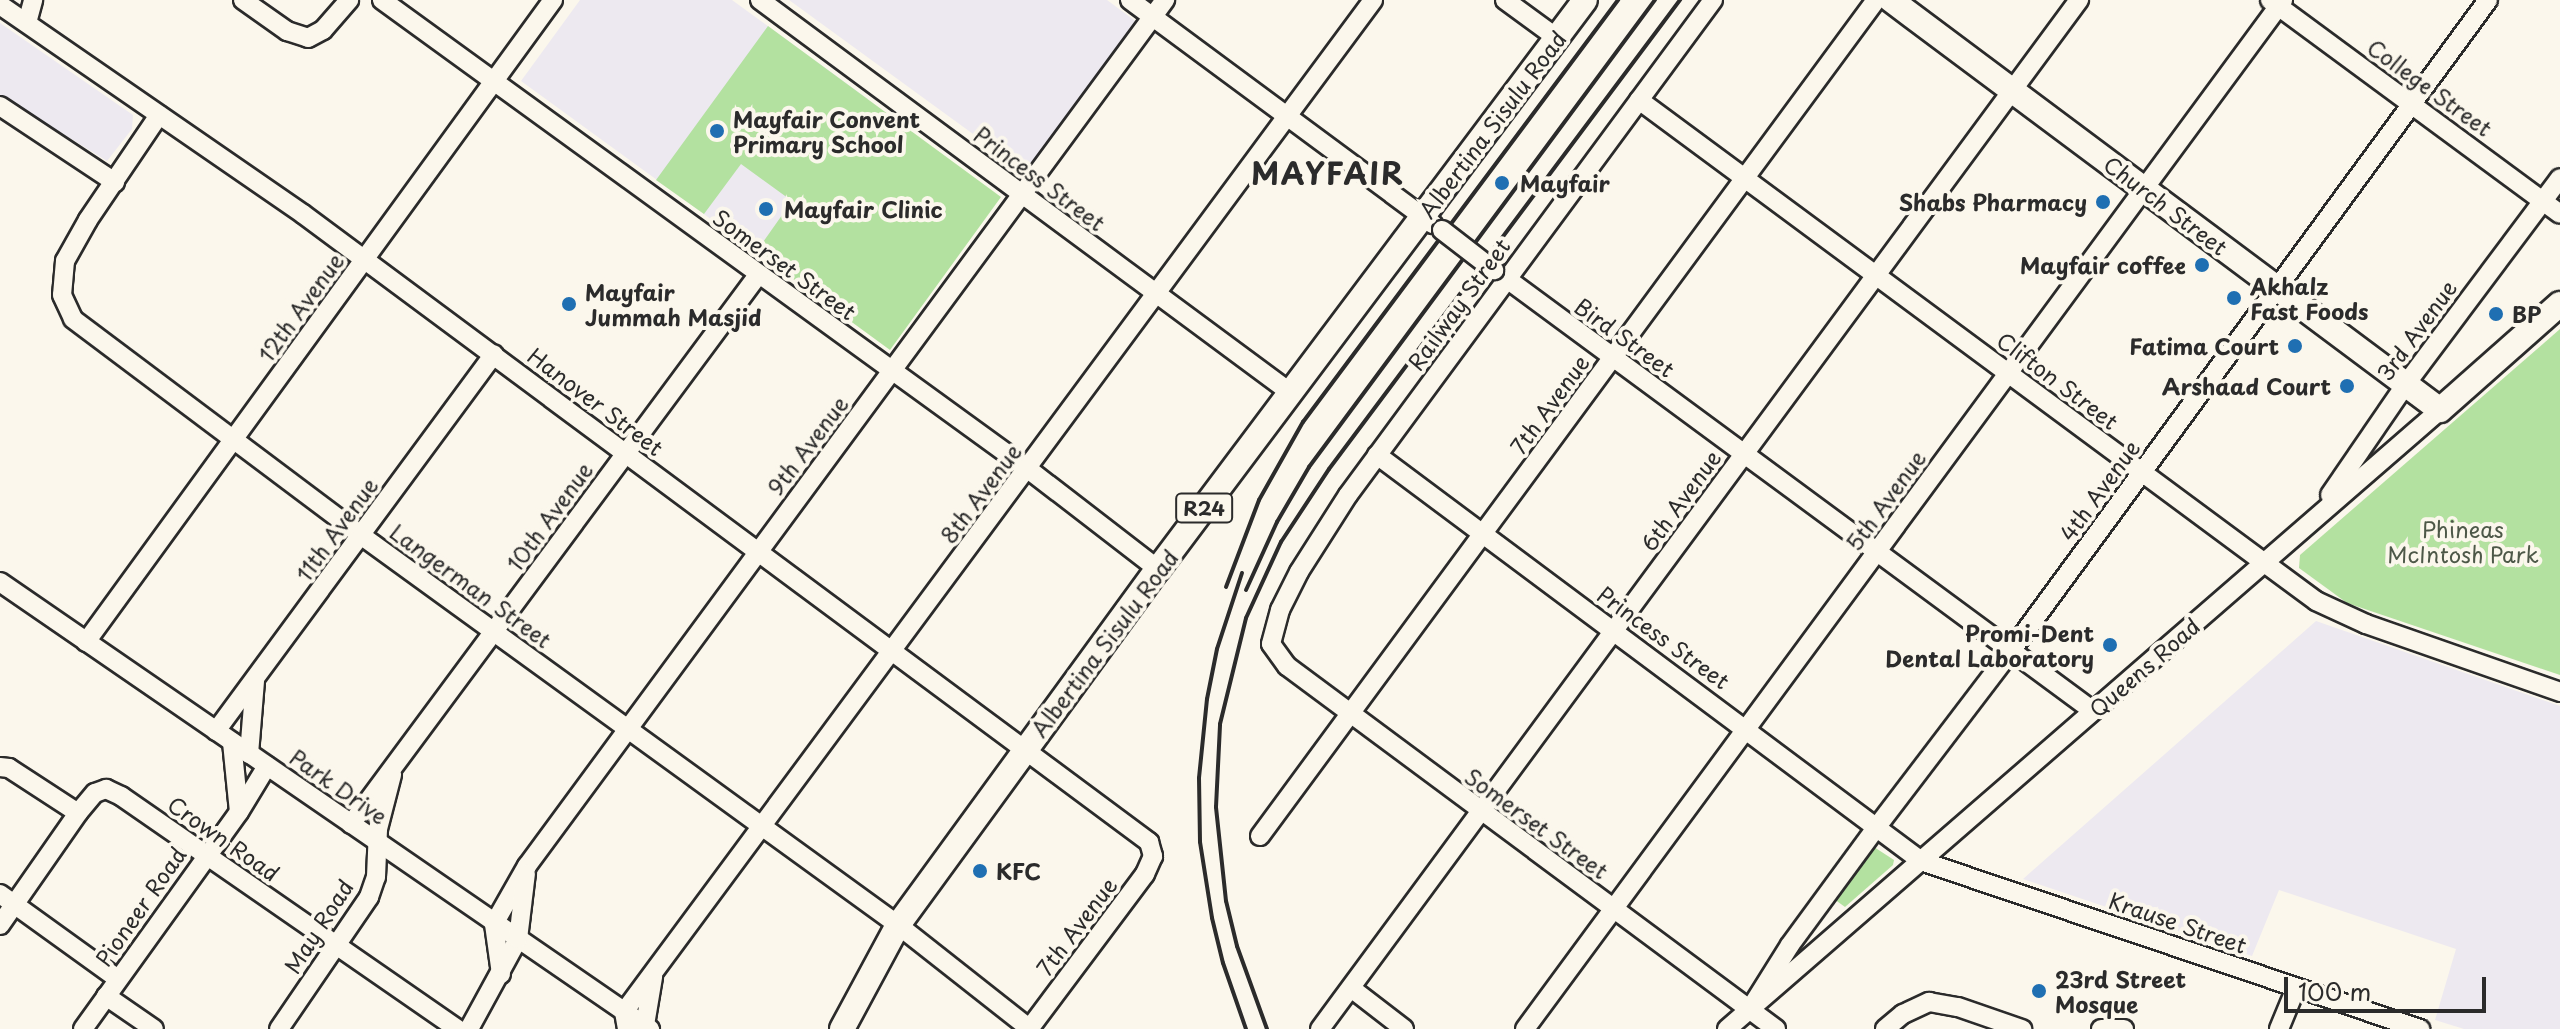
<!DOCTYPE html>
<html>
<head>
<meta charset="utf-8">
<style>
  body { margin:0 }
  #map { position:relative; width:2560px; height:1029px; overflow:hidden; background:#fbf7ec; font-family:"Playpen Sans",sans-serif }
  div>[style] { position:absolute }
  .built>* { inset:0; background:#ede9f0 }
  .green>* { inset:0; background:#b3e1a0 }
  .roads { filter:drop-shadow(2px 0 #2b2b2b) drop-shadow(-2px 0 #2b2b2b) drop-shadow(0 2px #2b2b2b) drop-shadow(0 -2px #2b2b2b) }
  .minor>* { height:18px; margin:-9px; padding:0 9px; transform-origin:9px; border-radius:9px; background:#fbf7ec }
  .major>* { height:24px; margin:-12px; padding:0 12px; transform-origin:12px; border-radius:12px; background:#fbf7ec }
  .rail>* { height:4px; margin:-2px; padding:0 2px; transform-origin:2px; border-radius:2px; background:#2b2b2b }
  .bridges { filter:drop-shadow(2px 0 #2b2b2b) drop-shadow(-2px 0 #2b2b2b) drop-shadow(0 2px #2b2b2b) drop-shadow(0 -2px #2b2b2b) }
  .minor-bridge>* { height:18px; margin:-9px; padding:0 9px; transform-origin:9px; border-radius:9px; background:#fbf7ec }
  .dots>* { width:22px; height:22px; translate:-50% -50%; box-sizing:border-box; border:4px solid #fbf7ec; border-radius:50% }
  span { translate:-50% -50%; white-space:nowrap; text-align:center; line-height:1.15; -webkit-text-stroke:8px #fbf7ec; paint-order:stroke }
  .shield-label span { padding:2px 6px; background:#fbf7ec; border:2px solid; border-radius:6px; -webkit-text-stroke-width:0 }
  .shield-label { font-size:20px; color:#2b2b2b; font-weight:700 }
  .street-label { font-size:22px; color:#2b2b2b }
  .poi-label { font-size:22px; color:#2b2b2b; font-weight:700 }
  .left { translate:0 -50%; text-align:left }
  .right { translate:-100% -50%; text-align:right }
  .park-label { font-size:22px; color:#4d5848 }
  .district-label { font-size:30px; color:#2b2b2b; font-weight:700; letter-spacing:2px }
  .scale { position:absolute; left:2284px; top:977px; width:202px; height:36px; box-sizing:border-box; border:4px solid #2b2b2b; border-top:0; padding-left:10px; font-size:24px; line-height:28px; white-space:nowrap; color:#2b2b2b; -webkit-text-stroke:6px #fbf7ec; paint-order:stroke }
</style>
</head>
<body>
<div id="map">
  <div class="built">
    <i style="clip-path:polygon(580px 0,732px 0,868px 99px,756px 252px,521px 81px)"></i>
    <i style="clip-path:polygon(789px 0,1107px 0,1138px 23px,1028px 174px)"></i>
    <i style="clip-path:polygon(0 23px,133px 115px,132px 129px,107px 161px,0 95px)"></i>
    <i style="clip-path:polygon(2316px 621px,2560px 706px,2560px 1029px,2464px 1029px,2435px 1020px,2456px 949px,2279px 890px,2252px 956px,2023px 879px)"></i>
  </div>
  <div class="green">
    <i style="clip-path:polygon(768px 26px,1001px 197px,890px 350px,756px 252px,792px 201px,741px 164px,704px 214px,656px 180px)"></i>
    <i style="clip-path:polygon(2560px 329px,2560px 675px,2347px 603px,2299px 568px,2300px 555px)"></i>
    <i style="clip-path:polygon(1874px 847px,1894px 860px,1893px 865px,1845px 907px,1834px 899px)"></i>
  </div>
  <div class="roads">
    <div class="minor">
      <i style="left:243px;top:0;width:54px;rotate:35.2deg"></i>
      <i style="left:287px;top:31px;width:22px;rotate:18deg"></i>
      <i style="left:308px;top:38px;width:17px;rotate:-28deg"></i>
      <i style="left:323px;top:30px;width:40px;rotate:-49deg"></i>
      <i style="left:382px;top:0;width:798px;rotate:35.98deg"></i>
      <i style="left:1028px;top:469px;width:164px;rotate:37.6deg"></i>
      <i style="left:760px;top:0;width:661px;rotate:36.51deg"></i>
      <i style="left:1130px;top:0;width:377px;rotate:36.5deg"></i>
      <i style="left:1505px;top:0;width:64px;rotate:36.2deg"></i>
      <i style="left:1713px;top:0;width:615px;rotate:126.4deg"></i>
      <i style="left:1348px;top:495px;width:91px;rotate:122.5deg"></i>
      <i style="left:1299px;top:572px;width:42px;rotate:116.6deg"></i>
      <i style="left:1280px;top:610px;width:35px;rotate:105deg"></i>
      <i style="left:1271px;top:644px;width:27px;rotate:54deg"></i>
      <i style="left:1287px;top:666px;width:609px;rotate:36.59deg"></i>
      <i style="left:2270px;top:0;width:360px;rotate:36.4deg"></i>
      <i style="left:0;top:5px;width:368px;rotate:34.6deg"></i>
      <i style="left:303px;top:214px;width:1054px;rotate:36.59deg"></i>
      <i style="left:1149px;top:842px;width:15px;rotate:74deg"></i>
      <i style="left:1153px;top:856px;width:20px;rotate:114deg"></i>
      <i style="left:1145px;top:874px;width:194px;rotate:126.8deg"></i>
      <i style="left:27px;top:23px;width:24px;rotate:-75deg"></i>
      <i style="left:1639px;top:100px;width:842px;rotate:36.5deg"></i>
      <i style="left:2316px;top:601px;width:55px;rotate:24.7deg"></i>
      <i style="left:2366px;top:624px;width:206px;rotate:19.3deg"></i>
      <i style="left:0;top:106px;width:138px;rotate:33.5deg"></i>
      <i style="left:159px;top:115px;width:127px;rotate:124.1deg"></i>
      <i style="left:88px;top:220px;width:47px;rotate:119.3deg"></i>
      <i style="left:65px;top:261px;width:34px;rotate:95deg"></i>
      <i style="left:62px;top:295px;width:26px;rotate:65deg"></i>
      <i style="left:73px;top:319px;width:361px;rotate:36.9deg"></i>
      <i style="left:362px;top:536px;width:662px;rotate:35.97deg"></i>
      <i style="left:898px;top:925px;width:168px;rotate:38.2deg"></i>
      <i style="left:1499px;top:273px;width:738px;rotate:36.4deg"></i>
      <i style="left:1377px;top:455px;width:679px;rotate:36.73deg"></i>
      <i style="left:1921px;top:861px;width:527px;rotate:18.61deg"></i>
      <i style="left:2330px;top:495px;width:135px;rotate:-55.6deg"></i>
      <i style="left:2406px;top:384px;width:257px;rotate:-53.2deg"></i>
      <i style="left:0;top:582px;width:789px;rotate:34.52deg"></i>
      <i style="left:86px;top:642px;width:794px;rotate:-53.97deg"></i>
      <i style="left:216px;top:731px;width:468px;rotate:-53.6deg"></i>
      <i style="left:232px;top:742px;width:70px;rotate:84.3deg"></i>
      <i style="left:249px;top:754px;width:73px;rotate:-85.3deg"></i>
      <i style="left:0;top:767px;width:9px;rotate:6deg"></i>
      <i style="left:9px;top:768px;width:82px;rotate:33.1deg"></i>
      <i style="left:351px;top:824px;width:683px;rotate:-53.45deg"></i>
      <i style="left:1260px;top:836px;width:1038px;rotate:-53.62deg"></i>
      <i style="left:0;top:894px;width:145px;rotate:35.8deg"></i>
      <i style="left:0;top:925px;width:136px;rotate:-55.1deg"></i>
      <i style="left:78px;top:813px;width:26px;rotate:-50deg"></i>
      <i style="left:95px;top:793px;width:12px;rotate:-20deg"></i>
      <i style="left:106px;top:789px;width:17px;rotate:25deg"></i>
      <i style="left:121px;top:796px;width:409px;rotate:34.7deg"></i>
      <i style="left:501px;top:974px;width:50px;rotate:-98deg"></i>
      <i style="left:494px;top:924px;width:67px;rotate:-60.4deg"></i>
      <i style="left:527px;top:866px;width:1076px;rotate:-53.62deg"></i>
      <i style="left:1351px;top:988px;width:67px;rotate:37.7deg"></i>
      <i style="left:106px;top:996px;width:58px;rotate:34.5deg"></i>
      <i style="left:1750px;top:1009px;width:75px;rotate:-58deg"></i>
      <i style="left:1790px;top:945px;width:145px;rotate:-53.7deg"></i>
      <i style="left:1876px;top:828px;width:223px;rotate:-52.7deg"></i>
      <i style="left:2011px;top:651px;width:807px;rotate:-53.77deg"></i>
      <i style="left:645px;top:1025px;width:49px;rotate:-80.5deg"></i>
      <i style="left:83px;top:1029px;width:267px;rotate:-54.3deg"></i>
      <i style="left:239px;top:812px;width:54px;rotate:-58.7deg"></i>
      <i style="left:279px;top:1029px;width:160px;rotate:-55.7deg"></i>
      <i style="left:369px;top:897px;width:21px;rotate:-71deg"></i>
      <i style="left:376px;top:877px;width:48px;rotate:-87.6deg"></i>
      <i style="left:378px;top:829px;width:56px;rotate:-75.5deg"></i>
      <i style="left:469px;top:1029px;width:102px;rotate:-61.4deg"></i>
      <i style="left:518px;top:939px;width:66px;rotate:-83.1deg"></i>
      <i style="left:627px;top:1029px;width:17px;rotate:-100deg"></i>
      <i style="left:624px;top:1012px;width:1259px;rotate:-53.49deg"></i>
      <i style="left:1320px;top:1029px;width:1279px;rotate:-53.59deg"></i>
      <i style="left:1525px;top:1029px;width:1278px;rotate:-53.62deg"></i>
      <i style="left:1727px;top:1029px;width:944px;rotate:-40.96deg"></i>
      <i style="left:1885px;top:1029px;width:23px;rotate:-40deg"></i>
      <i style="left:1903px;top:1014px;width:29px;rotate:-25deg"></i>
      <i style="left:1929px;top:1002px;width:29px;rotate:10deg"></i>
      <i style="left:1958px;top:1007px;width:68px;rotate:19deg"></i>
      <i style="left:2101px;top:1029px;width:23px"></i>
      <i style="left:2279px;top:1029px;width:44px;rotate:-67.5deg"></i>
    </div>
    <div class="major">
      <i style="left:1891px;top:0;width:685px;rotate:36.75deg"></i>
      <i style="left:2440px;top:410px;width:160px;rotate:-41.5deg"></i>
      <i style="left:842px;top:1029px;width:118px;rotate:-61.7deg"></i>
      <i style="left:898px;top:925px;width:441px;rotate:-53.9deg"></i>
      <i style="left:1158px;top:569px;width:711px;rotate:-53.11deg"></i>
    </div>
  </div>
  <div class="rail">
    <i style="left:1242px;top:573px;width:80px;rotate:108.2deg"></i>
    <i style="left:1217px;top:649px;width:51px;rotate:101.3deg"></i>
    <i style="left:1207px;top:699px;width:79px;rotate:95.8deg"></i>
    <i style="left:1199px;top:778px;width:64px;rotate:89.1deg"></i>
    <i style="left:1200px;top:842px;width:77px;rotate:81deg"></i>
    <i style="left:1212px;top:918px;width:46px;rotate:76.3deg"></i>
    <i style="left:1223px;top:963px;width:70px;rotate:70.8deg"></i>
    <i style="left:1226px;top:587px;width:93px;rotate:-69.2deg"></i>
    <i style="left:1259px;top:500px;width:90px;rotate:-60.6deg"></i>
    <i style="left:1303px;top:422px;width:527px;rotate:-53.26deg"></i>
    <i style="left:1246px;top:590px;width:75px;rotate:-65.5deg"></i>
    <i style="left:1277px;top:522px;width:64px;rotate:-59.8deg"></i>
    <i style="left:1309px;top:467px;width:581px;rotate:-53.47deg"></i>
    <i style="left:1267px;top:1029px;width:88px;rotate:-109.9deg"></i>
    <i style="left:1237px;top:946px;width:46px;rotate:-103.7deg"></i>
    <i style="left:1226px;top:901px;width:95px;rotate:-96.1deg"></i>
    <i style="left:1216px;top:807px;width:83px;rotate:-87.2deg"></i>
    <i style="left:1220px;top:724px;width:109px;rotate:-76.2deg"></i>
    <i style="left:1246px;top:618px;width:84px;rotate:-65.3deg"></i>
    <i style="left:1281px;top:542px;width:87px;rotate:-56.7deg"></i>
    <i style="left:1329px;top:469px;width:586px;rotate:-53.19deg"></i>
  </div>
  <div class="bridges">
    <div class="minor-bridge">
      <i style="left:1442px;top:230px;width:66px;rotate:37.6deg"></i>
    </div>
  </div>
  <div class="dots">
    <i style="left:717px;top:131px;background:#1f6fb2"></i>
    <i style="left:1502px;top:183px;background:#1f6fb2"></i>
    <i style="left:2103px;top:202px;background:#1f6fb2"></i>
    <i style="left:766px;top:209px;background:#1f6fb2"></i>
    <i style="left:2202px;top:265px;background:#1f6fb2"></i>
    <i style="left:2234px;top:298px;background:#1f6fb2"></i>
    <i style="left:569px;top:304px;background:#1f6fb2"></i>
    <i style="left:2496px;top:314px;background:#1f6fb2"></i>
    <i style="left:2295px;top:346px;background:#1f6fb2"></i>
    <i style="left:2347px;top:386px;background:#1f6fb2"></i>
    <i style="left:2110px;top:645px;background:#1f6fb2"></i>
    <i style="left:980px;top:871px;background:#1f6fb2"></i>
    <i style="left:2039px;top:991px;background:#1f6fb2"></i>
  </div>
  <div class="shield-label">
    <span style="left:1204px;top:508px">R24</span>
  </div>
  <div class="street-label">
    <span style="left:2430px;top:87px;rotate:36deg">College Street</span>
    <span style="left:1492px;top:124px;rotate:-53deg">Albertina Sisulu Road</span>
    <span style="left:1040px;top:178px;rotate:37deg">Princess Street</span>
    <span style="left:2166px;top:205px;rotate:37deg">Church Street</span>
    <span style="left:785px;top:264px;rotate:36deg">Somerset Street</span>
    <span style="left:1458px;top:304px;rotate:-54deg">Railway Street</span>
    <span style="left:300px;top:307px;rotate:-54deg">12th Avenue</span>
    <span style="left:2416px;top:330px;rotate:-54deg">3rd Avenue</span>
    <span style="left:1625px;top:337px;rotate:36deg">Bird Street</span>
    <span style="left:2058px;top:380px;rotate:37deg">Clifton Street</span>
    <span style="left:596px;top:401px;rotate:37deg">Hanover Street</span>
    <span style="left:1549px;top:404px;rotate:-54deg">7th Avenue</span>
    <span style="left:807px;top:445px;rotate:-53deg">9th Avenue</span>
    <span style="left:2099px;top:490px;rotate:-54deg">4th Avenue</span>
    <span style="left:980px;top:493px;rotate:-53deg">8th Avenue</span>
    <span style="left:1680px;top:500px;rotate:-54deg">6th Avenue</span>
    <span style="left:1885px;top:500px;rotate:-54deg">5th Avenue</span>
    <span style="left:549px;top:516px;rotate:-54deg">10th Avenue</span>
    <span style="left:336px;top:529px;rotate:-54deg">11th Avenue</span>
    <span style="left:471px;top:585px;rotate:36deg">Langerman Street</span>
    <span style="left:1664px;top:637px;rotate:36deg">Princess Street</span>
    <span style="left:1104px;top:643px;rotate:-53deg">Albertina Sisulu Road</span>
    <span style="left:2144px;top:667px;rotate:-41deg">Queens Road</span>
    <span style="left:339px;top:786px;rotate:35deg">Park Drive</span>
    <span style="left:1537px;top:823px;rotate:36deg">Somerset Street</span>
    <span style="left:224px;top:838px;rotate:35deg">Crown Road</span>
    <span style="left:140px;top:906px;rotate:-55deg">Pioneer Road</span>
    <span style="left:2178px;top:922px;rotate:19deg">Krause Street</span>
    <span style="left:318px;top:926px;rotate:-57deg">May Road</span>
    <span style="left:1076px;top:926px;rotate:-53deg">7th Avenue</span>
  </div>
  <div class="poi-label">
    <span class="left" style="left:733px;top:131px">Mayfair Convent<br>Primary School</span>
    <span class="left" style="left:1520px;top:183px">Mayfair</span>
    <span class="right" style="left:2087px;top:202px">Shabs Pharmacy</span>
    <span class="left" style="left:784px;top:209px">Mayfair Clinic</span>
    <span class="right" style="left:2186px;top:265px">Mayfair coffee</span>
    <span class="left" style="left:2250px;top:298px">Akhalz<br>Fast Foods</span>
    <span class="left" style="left:585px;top:304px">Mayfair<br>Jummah Masjid</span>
    <span class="left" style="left:2512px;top:314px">BP</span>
    <span class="right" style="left:2279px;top:346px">Fatima Court</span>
    <span class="right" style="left:2331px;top:386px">Arshaad Court</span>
    <span class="right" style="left:2094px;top:645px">Promi-Dent<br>Dental Laboratory</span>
    <span class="left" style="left:996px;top:871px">KFC</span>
    <span class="left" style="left:2055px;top:991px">23rd Street<br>Mosque</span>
  </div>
  <div class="park-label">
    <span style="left:2463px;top:541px">Phineas<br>McIntosh Park</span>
  </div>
  <div class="district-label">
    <span style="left:1328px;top:173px">MAYFAIR</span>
  </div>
  <div class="scale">100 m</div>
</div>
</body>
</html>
